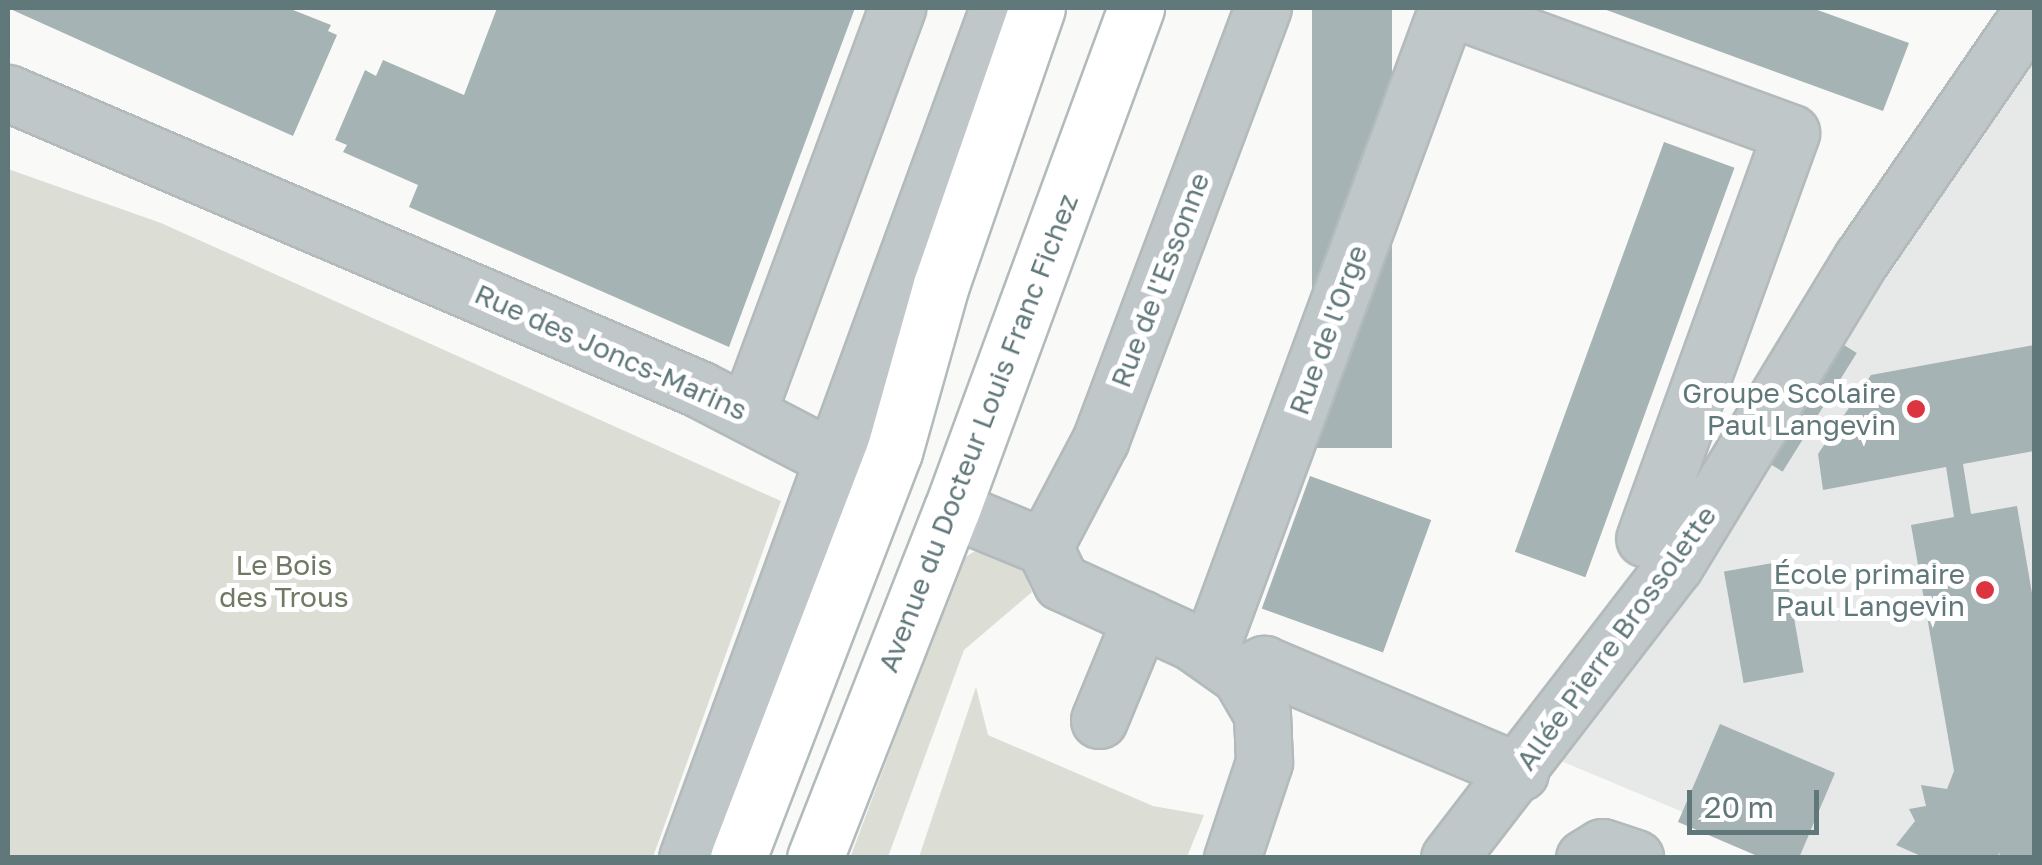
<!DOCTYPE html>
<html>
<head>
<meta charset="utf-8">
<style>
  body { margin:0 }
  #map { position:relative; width:2042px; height:865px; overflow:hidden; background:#f9f9f7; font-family:"Golos Text",sans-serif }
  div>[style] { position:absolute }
  .built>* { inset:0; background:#e7e9e8 }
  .green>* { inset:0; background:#dcded6 }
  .building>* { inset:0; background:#a5b3b4; transform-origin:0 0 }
  .roads { filter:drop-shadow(2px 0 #b2babb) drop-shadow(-2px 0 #b2babb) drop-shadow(0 2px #b2babb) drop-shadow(0 -2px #b2babb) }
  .minor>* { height:55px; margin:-27.5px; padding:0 27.5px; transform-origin:27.5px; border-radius:27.5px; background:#c0c7c9 }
  .major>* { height:55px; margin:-27.5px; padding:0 27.5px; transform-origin:27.5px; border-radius:27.5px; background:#fff }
  .dots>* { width:28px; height:28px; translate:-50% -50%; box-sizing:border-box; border:5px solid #fff; border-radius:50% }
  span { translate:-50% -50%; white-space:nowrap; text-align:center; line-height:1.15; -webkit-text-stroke:10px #fff; paint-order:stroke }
  .street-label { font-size:28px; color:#61787b }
  .poi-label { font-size:28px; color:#61787b }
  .right { translate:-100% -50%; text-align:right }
  .park-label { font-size:28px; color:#6f7964 }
  .frame { position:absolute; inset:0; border:10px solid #61787b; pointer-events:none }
  .scale { position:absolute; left:1687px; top:790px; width:132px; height:45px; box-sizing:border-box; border:5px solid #61787b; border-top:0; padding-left:12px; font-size:30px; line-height:35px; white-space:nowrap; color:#61787b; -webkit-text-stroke:8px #fff; paint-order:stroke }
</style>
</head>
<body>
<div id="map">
  <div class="built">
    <i style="clip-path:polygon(2034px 58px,2034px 857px,1790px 857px,1561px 761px)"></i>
  </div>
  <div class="green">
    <i style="clip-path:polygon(8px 169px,161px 223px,781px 501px,653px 857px,8px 857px)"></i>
    <i style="clip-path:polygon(992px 541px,1016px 555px,1032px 592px,964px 650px,888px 857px,850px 858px,962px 559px)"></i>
    <i style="clip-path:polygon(976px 687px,988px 735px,1153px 806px,1204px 815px,1187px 857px,919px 857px)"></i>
  </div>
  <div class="building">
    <i style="clip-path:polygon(8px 8px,288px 8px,331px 25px,328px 31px,337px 35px,293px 136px)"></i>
    <i style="clip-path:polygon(497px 8px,855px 8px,729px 347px,409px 207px,418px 185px,343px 152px,347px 145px,335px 140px,365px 70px,376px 76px,383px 60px,464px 95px)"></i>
    <i style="left:1312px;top:8px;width:80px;height:440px"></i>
    <i style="clip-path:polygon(1601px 8px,1812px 8px,1909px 43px,1883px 111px)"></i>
    <i style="left:1664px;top:142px;width:75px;height:436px;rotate:20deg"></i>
    <i style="left:1844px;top:345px;width:15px;height:140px;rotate:32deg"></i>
    <i style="clip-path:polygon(2034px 345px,2034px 451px,1963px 464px,1971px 514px,2017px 506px,2034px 605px,2034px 858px,2000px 858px,1999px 852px,1998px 858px,1923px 857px,1896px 845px,1915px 821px,1909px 809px,1926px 806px,1921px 785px,1947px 789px,1954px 771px,1911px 525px,1954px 517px,1946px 467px,1823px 490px,1818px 454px,1871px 375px)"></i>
    <i style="left:1310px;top:476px;width:129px;height:141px;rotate:20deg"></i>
    <i style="left:1784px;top:561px;width:113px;height:61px;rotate:80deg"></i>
    <i style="clip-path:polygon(1720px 724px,1835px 773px,1799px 858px,1762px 858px,1678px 822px)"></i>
  </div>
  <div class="roads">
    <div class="minor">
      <i style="left:1450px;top:8px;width:363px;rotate:20.1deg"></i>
      <i style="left:1791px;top:133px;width:431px;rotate:109.9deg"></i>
      <i style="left:8px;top:93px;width:752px;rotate:23.19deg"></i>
      <i style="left:699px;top:389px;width:139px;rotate:27.5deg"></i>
      <i style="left:822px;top:453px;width:57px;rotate:70.6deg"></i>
      <i style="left:841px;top:507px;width:103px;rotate:106.9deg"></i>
      <i style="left:748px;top:411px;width:430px;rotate:-69.7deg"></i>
      <i style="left:952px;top:509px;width:100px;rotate:22.4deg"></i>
      <i style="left:1044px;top:547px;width:39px;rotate:64deg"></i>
      <i style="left:1061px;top:582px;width:144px;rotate:24.6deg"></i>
      <i style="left:1192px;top:642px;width:59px;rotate:35.3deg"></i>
      <i style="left:1240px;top:676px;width:44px;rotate:59.9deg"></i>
      <i style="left:1262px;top:714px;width:48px;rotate:87.6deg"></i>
      <i style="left:1264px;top:762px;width:101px;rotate:108.4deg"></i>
      <i style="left:1044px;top:547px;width:120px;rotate:-62.2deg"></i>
      <i style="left:1100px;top:441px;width:463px;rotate:-69.4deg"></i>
      <i style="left:1209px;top:652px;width:687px;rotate:-69.72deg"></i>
      <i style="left:1240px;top:676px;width:27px;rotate:-27deg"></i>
      <i style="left:1264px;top:664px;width:278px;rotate:22.9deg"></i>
      <i style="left:1099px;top:720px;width:110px;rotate:-67.6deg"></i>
      <i style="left:687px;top:858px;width:905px;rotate:-69.9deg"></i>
      <i style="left:1449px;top:858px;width:370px;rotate:-52.4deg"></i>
      <i style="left:1675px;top:565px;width:359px;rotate:-58.7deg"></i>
      <i style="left:1862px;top:258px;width:303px;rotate:-55.5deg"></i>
      <i style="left:1584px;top:858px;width:21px;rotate:-31deg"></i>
      <i style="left:1602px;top:847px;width:35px;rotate:18deg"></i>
    </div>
    <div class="major">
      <i style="left:738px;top:858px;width:435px;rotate:-69deg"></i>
      <i style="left:894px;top:452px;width:173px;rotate:-74.3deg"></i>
      <i style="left:941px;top:285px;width:293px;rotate:-70.9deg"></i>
      <i style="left:815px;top:858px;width:375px;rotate:-68.6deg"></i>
      <i style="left:952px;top:509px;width:534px;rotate:-69.83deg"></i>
    </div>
  </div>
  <div class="dots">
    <i style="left:1916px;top:409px;background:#dd3442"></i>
    <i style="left:1985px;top:590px;background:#dd3442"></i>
  </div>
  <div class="street-label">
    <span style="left:1160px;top:280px;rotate:-69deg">Rue de l'Essonne</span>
    <span style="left:1328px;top:330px;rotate:-70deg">Rue de l'Orge</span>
    <span style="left:611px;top:352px;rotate:24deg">Rue des Joncs-Marins</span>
    <span style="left:978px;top:433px;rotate:-69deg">Avenue du Docteur Louis Franc Fichez</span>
    <span style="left:1616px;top:638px;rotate:-54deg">Allée Pierre Brossolette</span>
  </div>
  <div class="poi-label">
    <span class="right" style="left:1896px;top:409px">Groupe Scolaire<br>Paul Langevin</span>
    <span class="right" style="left:1965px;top:590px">École primaire<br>Paul Langevin</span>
  </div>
  <div class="park-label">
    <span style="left:284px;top:581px">Le Bois<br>des Trous</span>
  </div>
  <div class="frame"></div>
  <div class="scale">20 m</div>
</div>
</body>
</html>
